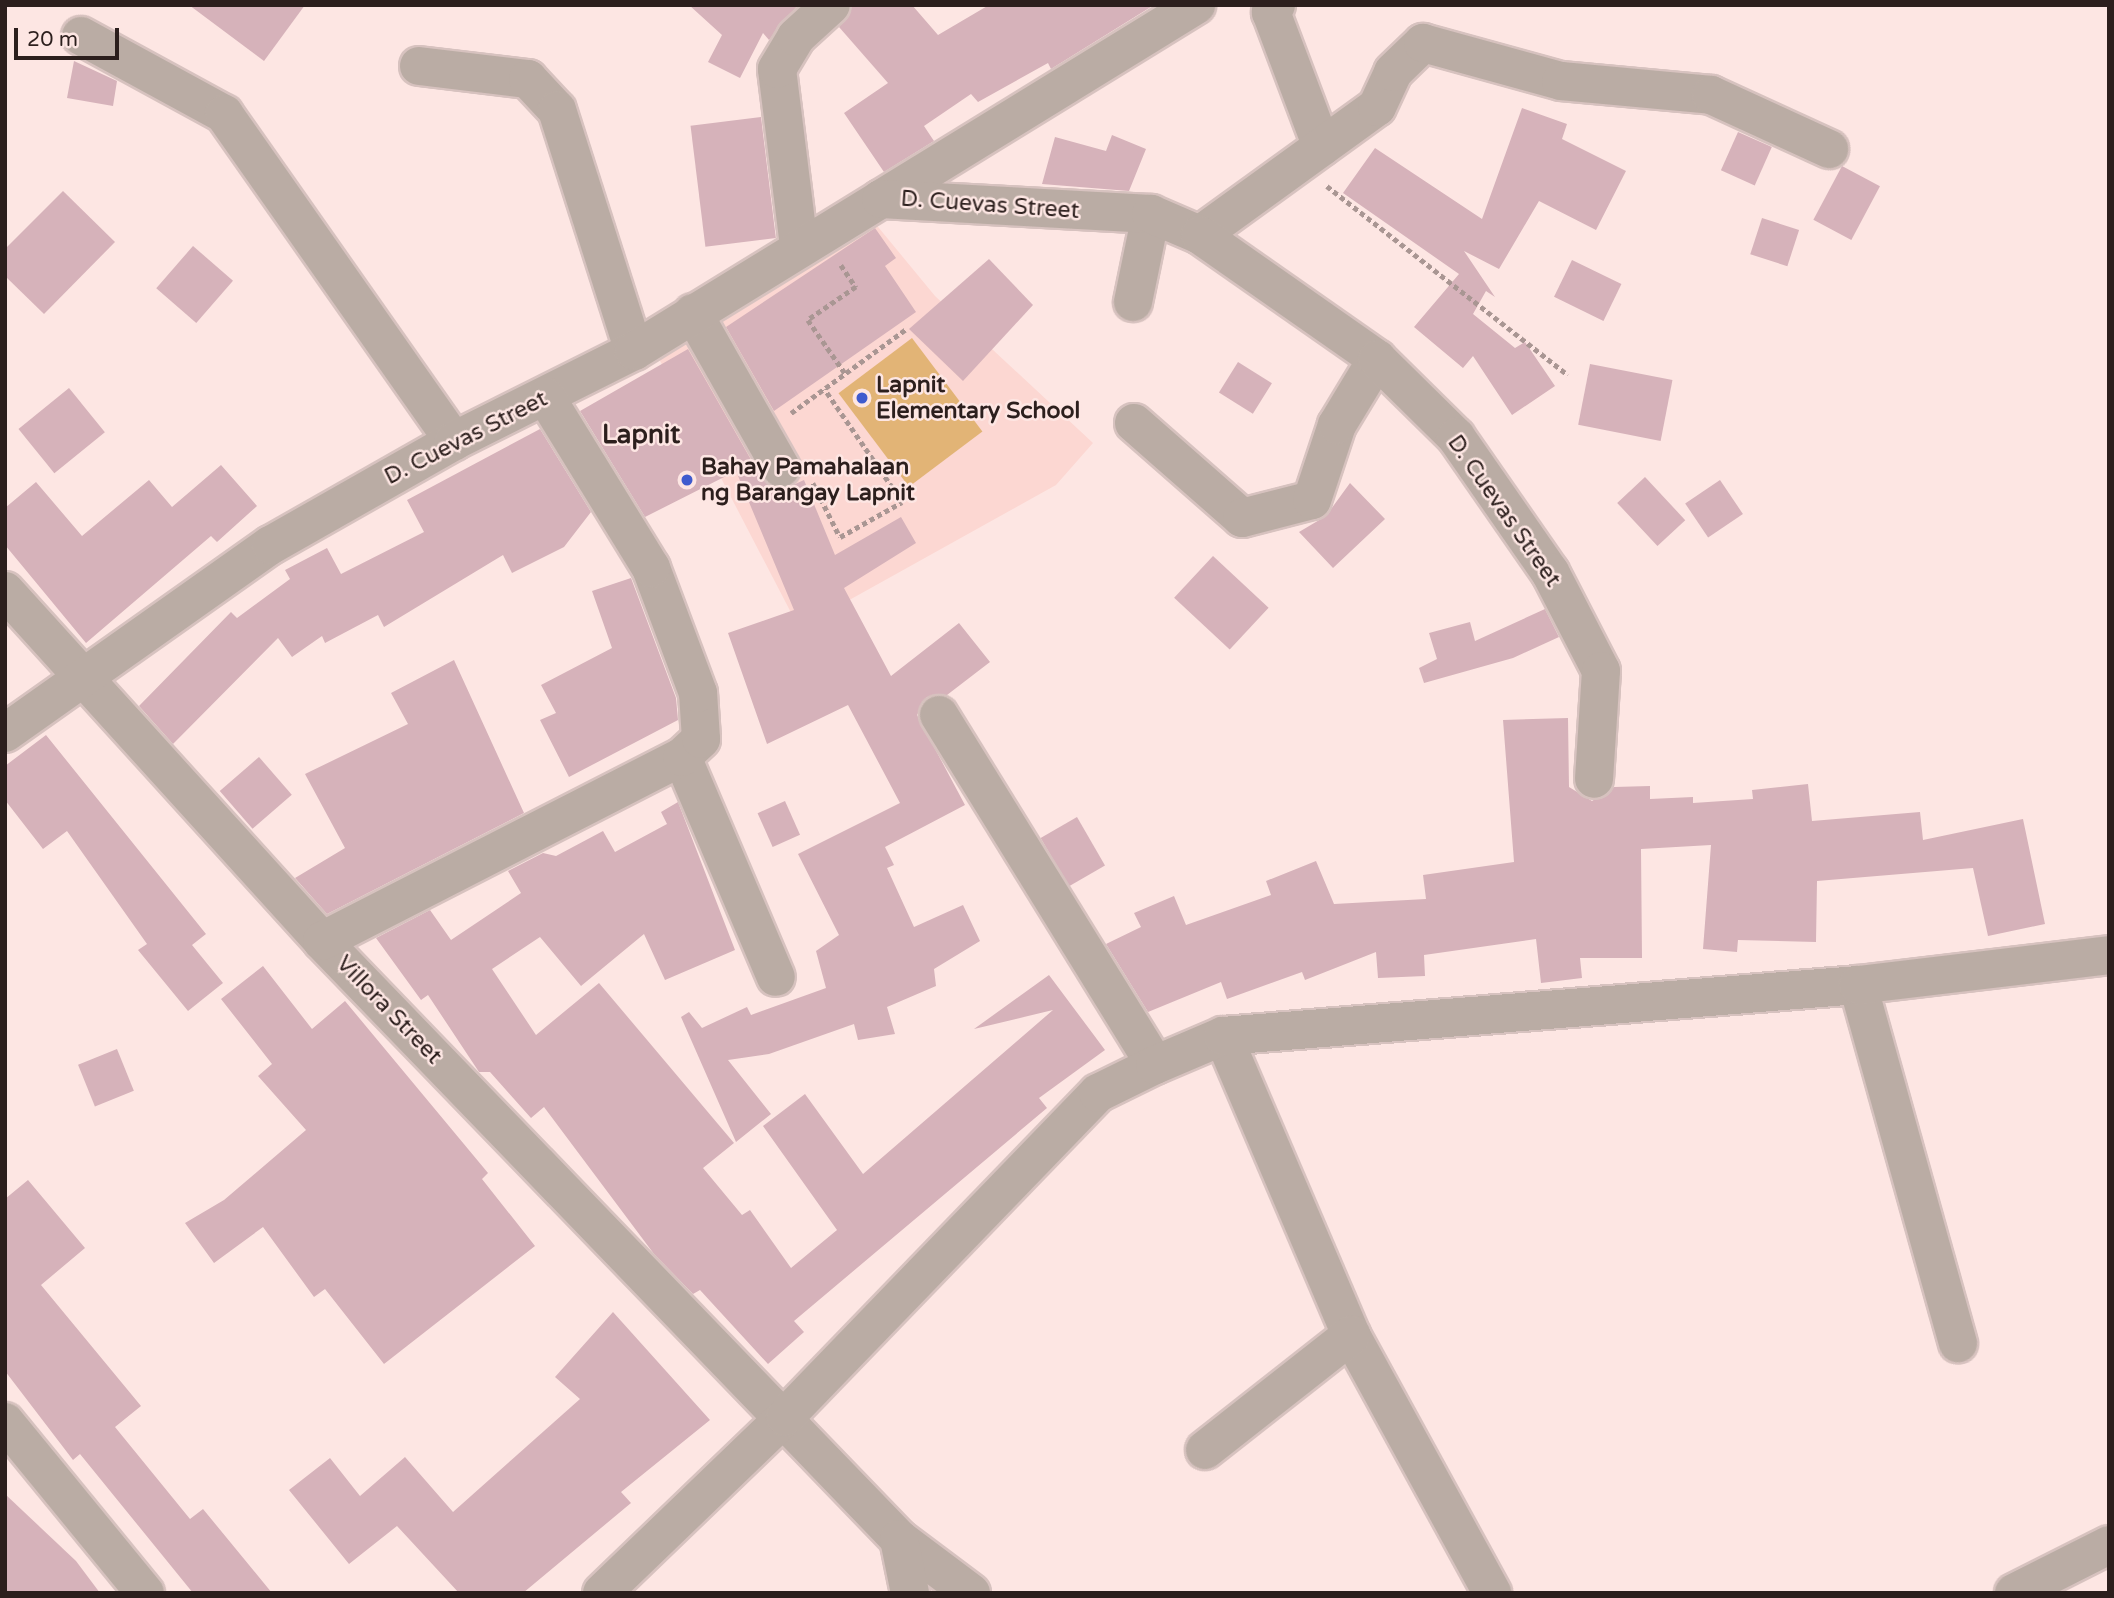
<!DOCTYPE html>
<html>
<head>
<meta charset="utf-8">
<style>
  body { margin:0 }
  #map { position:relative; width:2114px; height:1598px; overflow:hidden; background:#fde6e3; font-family:"Varela Round",sans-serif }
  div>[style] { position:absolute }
  .built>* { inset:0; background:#fcd7d2 }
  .green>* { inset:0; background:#e2b476; transform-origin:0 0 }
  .building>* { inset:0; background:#d6b2ba; transform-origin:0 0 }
  .path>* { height:4.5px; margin-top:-2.25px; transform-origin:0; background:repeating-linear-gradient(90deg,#a99693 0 5px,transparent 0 8.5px) }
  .roads { filter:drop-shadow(2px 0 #d7c2bf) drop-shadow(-2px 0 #d7c2bf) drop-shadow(0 2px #d7c2bf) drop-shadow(0 -2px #d7c2bf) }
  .minor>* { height:38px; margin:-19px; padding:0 19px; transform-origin:19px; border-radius:19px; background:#baaca4 }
  .dots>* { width:19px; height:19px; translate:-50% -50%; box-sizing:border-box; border:4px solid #fde6e3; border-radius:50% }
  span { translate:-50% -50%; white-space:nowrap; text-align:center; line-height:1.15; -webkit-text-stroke:5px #fde6e3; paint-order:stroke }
  .street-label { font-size:23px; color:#2c1f1d }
  .poi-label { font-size:23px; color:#2c1f1d; font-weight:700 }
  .left { translate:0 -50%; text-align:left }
  .quarter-label { font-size:26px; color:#2c1f1d; font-weight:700 }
  .frame { position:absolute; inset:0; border:7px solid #2c1f1d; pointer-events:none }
  .scale { position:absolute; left:14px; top:28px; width:105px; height:32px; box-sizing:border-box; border:4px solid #2c1f1d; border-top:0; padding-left:9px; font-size:21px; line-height:24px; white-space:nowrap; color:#2c1f1d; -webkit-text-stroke:5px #fde6e3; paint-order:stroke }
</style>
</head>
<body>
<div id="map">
  <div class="built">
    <i style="clip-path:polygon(874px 222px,935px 296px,1093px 443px,1056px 485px,799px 628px,656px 353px)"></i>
  </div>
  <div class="green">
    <i style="left:912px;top:338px;width:117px;height:92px;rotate:53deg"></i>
  </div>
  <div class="building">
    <i style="clip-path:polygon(189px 5px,305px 5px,264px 61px)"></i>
    <i style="clip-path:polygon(689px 5px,798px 5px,769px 40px,763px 33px,740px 78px,708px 62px,722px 35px)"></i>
    <i style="clip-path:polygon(852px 5px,912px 5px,938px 35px,989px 5px,1154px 5px,1051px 69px,1048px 63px,978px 102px,971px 94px,924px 126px,934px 141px,884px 172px,844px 113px,888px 83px,839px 27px)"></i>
    <i style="clip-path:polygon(74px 61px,117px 81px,113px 106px,67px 98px)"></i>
    <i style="clip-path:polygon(1522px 108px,1567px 124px,1562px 139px,1626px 171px,1596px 230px,1539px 201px,1499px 269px,1464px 251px,1495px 297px,1486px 291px,1473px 314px,1515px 348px,1525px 342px,1555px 386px,1512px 415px,1473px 356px,1463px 368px,1414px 327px,1459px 274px,1343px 193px,1375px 148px,1482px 219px)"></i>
    <i style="left:761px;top:117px;width:122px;height:71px;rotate:83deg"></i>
    <i style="left:1738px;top:132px;width:37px;height:42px;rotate:24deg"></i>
    <i style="clip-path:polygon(1112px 135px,1146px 149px,1129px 191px,1042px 184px,1055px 137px,1106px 151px)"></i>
    <i style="left:1842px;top:166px;width:43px;height:61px;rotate:28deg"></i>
    <i style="clip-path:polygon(63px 191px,115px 242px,44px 314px,5px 276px,5px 249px)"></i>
    <i style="left:1762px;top:218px;width:39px;height:38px;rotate:18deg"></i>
    <i style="clip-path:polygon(875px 228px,896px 258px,885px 266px,916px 312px,774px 411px,726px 327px)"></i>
    <i style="left:193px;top:246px;width:53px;height:56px;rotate:41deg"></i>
    <i style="clip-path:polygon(989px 259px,1033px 305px,963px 381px,909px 329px)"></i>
    <i style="left:1572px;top:260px;width:55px;height:41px;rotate:26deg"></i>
    <i style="clip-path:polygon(688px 349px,762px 479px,782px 490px,804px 480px,835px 555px,901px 517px,916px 543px,844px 588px,891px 676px,959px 623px,990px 662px,947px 695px,927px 697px,917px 715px,965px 805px,885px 847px,894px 865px,887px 868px,914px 927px,963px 905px,980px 941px,934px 969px,936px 986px,887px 1007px,895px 1034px,858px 1040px,854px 1024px,769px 1054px,728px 1060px,771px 1114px,736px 1142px,681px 1017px,689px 1012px,702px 1028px,747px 1007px,751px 1015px,826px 988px,816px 951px,839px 935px,798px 854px,900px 803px,848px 705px,767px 744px,728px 633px,794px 610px,736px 471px,645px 517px,580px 411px)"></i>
    <i style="left:1238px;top:362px;width:40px;height:36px;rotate:32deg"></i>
    <i style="left:1590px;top:364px;width:84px;height:62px;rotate:11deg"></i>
    <i style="left:69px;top:388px;width:57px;height:65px;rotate:51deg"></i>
    <i style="clip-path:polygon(540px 429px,591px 512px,564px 547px,512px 573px,503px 555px,384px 627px,378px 615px,325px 643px,322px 636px,292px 657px,278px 638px,173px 744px,139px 706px,231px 612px,237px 618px,290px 579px,285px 570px,327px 548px,341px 574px,424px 532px,407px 500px)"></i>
    <i style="clip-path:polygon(221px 465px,257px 506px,217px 542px,211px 536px,86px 643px,5px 545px,5px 508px,36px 482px,82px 536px,149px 480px,172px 507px)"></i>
    <i style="left:1645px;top:477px;width:59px;height:38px;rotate:47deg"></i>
    <i style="left:1720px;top:480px;width:41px;height:42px;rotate:56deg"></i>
    <i style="clip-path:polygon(1350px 483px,1385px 519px,1333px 568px,1299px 532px,1326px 516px)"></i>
    <i style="left:1213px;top:556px;width:76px;height:57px;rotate:43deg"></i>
    <i style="clip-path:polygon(631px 578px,676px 698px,678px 720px,569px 777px,540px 720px,556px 713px,541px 685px,612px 648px,592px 591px)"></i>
    <i style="clip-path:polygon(1545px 609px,1559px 637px,1513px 658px,1424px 683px,1419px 668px,1437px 659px,1429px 633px,1470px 622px,1475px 641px)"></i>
    <i style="clip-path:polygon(454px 660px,524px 813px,327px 914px,295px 878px,345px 848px,305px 774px,408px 724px,391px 693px)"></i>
    <i style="clip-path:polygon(1568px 718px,1569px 787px,1592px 801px,1614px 787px,1650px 786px,1650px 799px,1693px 797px,1693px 803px,1753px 799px,1752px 790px,1808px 784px,1812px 821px,1920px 812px,1923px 840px,2023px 819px,2045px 924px,1988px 936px,1973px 868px,1817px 881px,1816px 942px,1738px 940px,1737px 952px,1703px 949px,1711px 845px,1641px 849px,1642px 958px,1580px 958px,1582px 978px,1541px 983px,1536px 939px,1424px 955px,1425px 976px,1378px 978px,1376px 952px,1305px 980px,1302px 972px,1227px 999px,1221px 982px,1148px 1012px,1106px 944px,1141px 927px,1134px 913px,1174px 896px,1186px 925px,1271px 895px,1266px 881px,1316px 861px,1334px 904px,1426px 899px,1423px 875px,1514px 862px,1503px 720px)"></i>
    <i style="clip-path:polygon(46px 735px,206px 934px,192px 945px,223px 983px,188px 1011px,138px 950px,147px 944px,67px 831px,43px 849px,5px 800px,5px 766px)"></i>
    <i style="left:259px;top:757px;width:50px;height:52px;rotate:49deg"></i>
    <i style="left:785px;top:801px;width:37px;height:30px;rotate:66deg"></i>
    <i style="clip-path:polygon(678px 802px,735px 950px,665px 980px,644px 934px,581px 986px,540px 937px,492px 969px,536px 1035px,599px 983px,734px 1143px,703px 1168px,742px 1215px,750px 1210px,791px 1268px,837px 1230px,763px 1126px,805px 1094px,863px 1174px,1053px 1010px,974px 1029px,1049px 975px,1105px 1050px,1039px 1098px,1047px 1108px,794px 1321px,804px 1332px,768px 1364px,700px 1290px,693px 1294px,654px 1254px,544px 1107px,531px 1118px,490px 1072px,479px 1072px,428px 995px,421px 1000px,376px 938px,430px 910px,451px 940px,521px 893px,508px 871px,543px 853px,556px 856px,603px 831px,615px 852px,667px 824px,661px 812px)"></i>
    <i style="left:1077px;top:817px;width:56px;height:42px;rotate:60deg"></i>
    <i style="clip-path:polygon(263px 966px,312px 1029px,345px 1001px,488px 1173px,482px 1179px,535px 1246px,384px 1364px,325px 1289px,314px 1297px,263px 1227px,214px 1263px,185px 1223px,224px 1200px,306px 1130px,258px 1076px,272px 1064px,221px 999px)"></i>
    <i style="left:117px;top:1049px;width:45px;height:42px;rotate:68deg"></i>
    <i style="clip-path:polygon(28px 1180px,85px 1248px,41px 1285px,141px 1406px,115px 1427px,190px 1519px,203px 1509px,272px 1593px,193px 1593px,80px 1454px,73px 1460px,5px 1371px,5px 1199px)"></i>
    <i style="clip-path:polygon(613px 1312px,710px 1420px,621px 1492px,631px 1503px,523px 1593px,459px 1593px,397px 1526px,349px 1564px,289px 1490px,330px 1458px,360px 1496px,405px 1457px,453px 1512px,580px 1399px,555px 1377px)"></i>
    <i style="clip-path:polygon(5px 1494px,76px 1561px,100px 1593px,5px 1593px)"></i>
  </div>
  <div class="path">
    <i style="left:1327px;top:186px;width:306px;rotate:38.1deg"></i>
    <i style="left:841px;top:265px;width:27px;rotate:56deg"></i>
    <i style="left:856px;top:287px;width:58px;rotate:145.5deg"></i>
    <i style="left:808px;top:320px;width:65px;rotate:55.1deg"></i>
    <i style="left:791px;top:413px;width:142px;rotate:-36.1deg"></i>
    <i style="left:813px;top:483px;width:60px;rotate:63.4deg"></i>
    <i style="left:840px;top:537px;width:71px;rotate:-29.4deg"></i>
    <i style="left:902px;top:502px;width:137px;rotate:-124.6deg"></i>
  </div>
  <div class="roads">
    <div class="minor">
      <i style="left:1276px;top:5px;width:9px;rotate:126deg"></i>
      <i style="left:1271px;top:12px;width:144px;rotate:69.3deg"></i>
      <i style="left:81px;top:36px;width:163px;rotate:28.6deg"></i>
      <i style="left:224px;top:114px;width:400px;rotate:54.9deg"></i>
      <i style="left:419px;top:66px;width:110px;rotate:6.8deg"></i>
      <i style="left:528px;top:79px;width:42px;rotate:46.9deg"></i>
      <i style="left:557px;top:110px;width:253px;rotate:72.3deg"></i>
      <i style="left:881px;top:199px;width:370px;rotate:-31.6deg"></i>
      <i style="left:1200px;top:235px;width:218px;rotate:-35.9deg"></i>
      <i style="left:1377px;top:107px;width:38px;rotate:-65deg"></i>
      <i style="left:1393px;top:72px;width:42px;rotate:-44deg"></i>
      <i style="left:1423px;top:43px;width:143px;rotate:15.4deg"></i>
      <i style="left:1561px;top:81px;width:151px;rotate:5.3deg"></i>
      <i style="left:1711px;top:95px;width:130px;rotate:24.6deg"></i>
      <i style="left:799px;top:246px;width:178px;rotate:-97.1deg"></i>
      <i style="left:777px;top:69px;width:37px;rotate:-59deg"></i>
      <i style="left:796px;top:37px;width:47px;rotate:-42.4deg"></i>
      <i style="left:1133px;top:302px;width:90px;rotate:-78.4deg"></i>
      <i style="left:693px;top:313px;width:178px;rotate:60.4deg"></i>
      <i style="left:1134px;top:423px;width:144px;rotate:41.3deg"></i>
      <i style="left:1242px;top:518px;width:72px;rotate:-14.4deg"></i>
      <i style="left:1312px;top:500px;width:79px;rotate:-71.6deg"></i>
      <i style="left:1337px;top:425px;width:77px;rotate:-58.8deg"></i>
      <i style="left:5px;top:591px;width:472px;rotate:47.8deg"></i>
      <i style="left:322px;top:941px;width:831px;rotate:46.02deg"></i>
      <i style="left:899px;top:1539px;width:90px;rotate:36.9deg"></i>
      <i style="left:939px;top:715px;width:411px;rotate:58.3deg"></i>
      <i style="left:5px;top:733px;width:326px;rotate:-35.3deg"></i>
      <i style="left:271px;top:545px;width:210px;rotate:-29.6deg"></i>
      <i style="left:454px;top:441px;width:201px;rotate:-26.6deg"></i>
      <i style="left:634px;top:351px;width:290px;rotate:-31.6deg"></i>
      <i style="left:881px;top:199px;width:270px;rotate:3.2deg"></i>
      <i style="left:1151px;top:214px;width:53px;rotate:23.2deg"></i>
      <i style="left:1200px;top:235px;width:216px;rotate:35deg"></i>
      <i style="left:1377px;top:359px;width:111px;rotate:44.6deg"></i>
      <i style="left:1456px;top:437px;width:165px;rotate:55.2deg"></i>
      <i style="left:1550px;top:572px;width:111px;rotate:62.7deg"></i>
      <i style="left:1601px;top:671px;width:108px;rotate:93.7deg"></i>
      <i style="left:682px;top:757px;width:239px;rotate:66.9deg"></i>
      <i style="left:322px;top:941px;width:404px;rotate:-27.1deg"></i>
      <i style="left:682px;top:757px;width:26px;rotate:-43deg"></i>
      <i style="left:701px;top:739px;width:46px;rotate:-93.7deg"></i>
      <i style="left:698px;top:693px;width:134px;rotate:-110.6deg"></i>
      <i style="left:651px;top:568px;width:201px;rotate:-121.6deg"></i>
      <i style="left:1858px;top:985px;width:372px;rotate:74.4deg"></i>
      <i style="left:1223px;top:1036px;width:325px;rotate:66.8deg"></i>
      <i style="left:1351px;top:1335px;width:294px;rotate:61.3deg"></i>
      <i style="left:5px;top:1422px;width:221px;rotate:50.7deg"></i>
      <i style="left:1205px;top:1450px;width:186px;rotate:-38.2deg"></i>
      <i style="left:899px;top:1539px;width:55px;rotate:78.5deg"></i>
      <i style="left:602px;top:1593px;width:254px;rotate:-43.9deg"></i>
      <i style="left:785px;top:1417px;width:450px;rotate:-46deg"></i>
      <i style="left:1098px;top:1093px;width:64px;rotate:-26.2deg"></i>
      <i style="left:1155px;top:1065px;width:74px;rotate:-23.1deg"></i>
      <i style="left:1223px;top:1036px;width:637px;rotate:-4.59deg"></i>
      <i style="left:1858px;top:985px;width:253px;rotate:-6.8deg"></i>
      <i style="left:2014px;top:1593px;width:106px;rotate:-26.8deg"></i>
    </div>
  </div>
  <div class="dots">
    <i style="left:862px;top:398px;background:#3f5bce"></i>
    <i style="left:687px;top:480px;background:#3f5bce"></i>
  </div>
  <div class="street-label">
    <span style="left:990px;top:205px;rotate:4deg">D. Cuevas Street</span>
    <span style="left:466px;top:438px;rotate:-27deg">D. Cuevas Street</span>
    <span style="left:1504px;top:511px;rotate:55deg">D. Cuevas Street</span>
    <span style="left:389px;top:1010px;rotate:46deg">Villora Street</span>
  </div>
  <div class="poi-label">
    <span class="left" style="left:876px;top:398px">Lapnit<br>Elementary School</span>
    <span class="left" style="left:701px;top:480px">Bahay Pamahalaan<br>ng Barangay Lapnit</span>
  </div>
  <div class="quarter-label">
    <span style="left:641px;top:435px">Lapnit</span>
  </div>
  <div class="frame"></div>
  <div class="scale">20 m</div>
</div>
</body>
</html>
